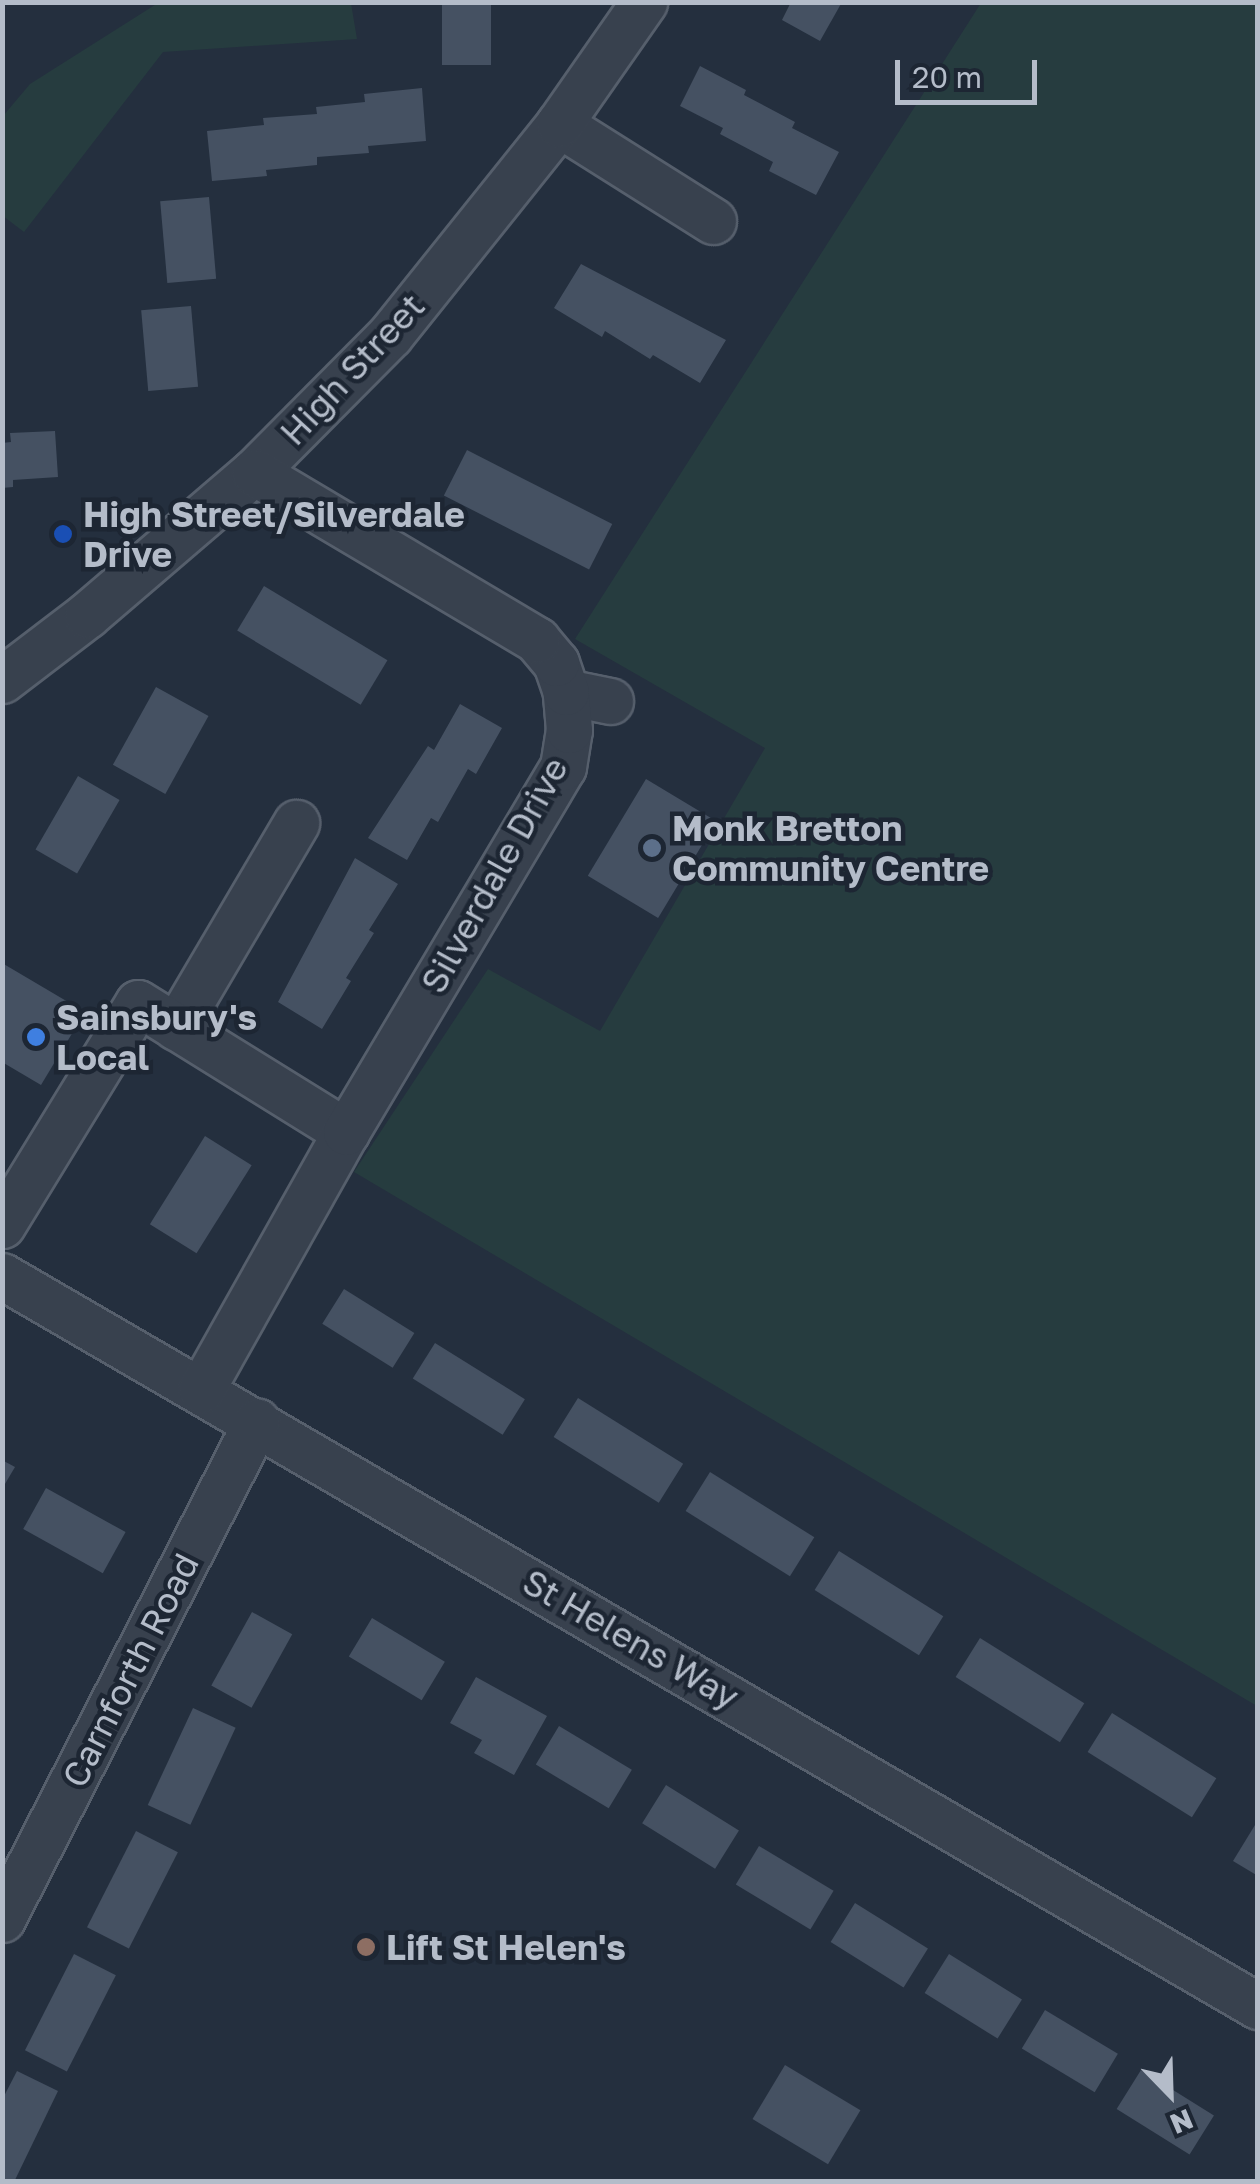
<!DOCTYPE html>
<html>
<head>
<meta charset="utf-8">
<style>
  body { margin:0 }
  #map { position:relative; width:1260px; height:2184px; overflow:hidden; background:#242f3e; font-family:"Golos Text",sans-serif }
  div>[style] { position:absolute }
  .green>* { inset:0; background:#263c3f }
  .building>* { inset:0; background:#455162; transform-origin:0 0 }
  .roads { filter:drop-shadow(2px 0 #565f6c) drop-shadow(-2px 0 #565f6c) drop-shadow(0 2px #565f6c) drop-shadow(0 -2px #565f6c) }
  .minor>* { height:45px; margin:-22.5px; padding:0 22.5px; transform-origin:22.5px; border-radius:22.5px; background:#38414e }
  .dots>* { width:28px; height:28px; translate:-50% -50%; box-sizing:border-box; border:5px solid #1d2633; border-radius:50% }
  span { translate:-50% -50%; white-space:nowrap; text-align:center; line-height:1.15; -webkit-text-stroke:9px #1d2633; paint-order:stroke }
  .street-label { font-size:35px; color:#b4bcc9 }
  .poi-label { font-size:35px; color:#b4bcc9; font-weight:700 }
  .left { translate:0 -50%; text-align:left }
  .frame { position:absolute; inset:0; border:5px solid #b4bcc9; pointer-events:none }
  .north { position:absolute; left:1120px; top:2044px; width:100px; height:100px; -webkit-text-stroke:8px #1d2633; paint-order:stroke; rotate:157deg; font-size:28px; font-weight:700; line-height:40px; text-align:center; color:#b4bcc9 }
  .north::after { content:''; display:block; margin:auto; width:35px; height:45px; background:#b4bcc9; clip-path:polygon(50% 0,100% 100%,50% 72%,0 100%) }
  .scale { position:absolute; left:895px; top:60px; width:142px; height:45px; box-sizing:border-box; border:5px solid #b4bcc9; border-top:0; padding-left:12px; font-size:30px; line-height:35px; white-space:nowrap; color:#b4bcc9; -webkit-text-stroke:8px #1d2633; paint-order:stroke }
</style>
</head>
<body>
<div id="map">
  <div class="green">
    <i style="clip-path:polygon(158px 3px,351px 3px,357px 39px,163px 52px,24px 232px,3px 216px,3px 116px,30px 84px)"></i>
    <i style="clip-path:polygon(981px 3px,1257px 3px,1257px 1706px,354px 1172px,488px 969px,600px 1031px,765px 748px,575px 639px)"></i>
  </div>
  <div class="building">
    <i style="left:442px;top:2px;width:49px;height:63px"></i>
    <i style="clip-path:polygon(791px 2px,842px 2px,820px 41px,782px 20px)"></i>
    <i style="clip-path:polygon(700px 66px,746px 90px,744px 95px,795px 122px,792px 128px,839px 152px,816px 195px,769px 171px,773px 162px,720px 134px,723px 128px,680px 106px)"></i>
    <i style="clip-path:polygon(422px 88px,426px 141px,368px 146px,369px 153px,317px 157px,317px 165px,266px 170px,267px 176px,212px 181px,207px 131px,264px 125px,263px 118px,317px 114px,316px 107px,365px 102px,364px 94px)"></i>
    <i style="left:209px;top:197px;width:82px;height:49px;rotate:85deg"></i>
    <i style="clip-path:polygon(581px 264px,726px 340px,700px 383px,653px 355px,650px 359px,605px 331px,602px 337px,554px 308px)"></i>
    <i style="left:191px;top:306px;width:81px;height:50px;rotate:85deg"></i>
    <i style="clip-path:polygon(55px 431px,58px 477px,13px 480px,13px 487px,2px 488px,2px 443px,11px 442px,10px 433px)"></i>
    <i style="left:467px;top:450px;width:163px;height:51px;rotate:27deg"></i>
    <i style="left:264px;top:586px;width:144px;height:52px;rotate:31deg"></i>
    <i style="left:156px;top:687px;width:60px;height:89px;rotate:29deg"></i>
    <i style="clip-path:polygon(460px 704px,502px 728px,476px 774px,468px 769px,438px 822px,431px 818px,407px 860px,368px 838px,428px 746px,434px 750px)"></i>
    <i style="left:78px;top:776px;width:48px;height:85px;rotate:30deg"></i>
    <i style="left:646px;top:779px;width:82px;height:113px;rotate:31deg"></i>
    <i style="clip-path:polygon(355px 858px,398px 884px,369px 930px,374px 933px,346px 978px,351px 981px,322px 1029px,278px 1002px)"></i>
    <i style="clip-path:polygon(2px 963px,85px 1012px,41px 1085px,2px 1062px)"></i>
    <i style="left:205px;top:1136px;width:55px;height:104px;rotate:32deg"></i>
    <i style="left:344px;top:1289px;width:83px;height:41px;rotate:32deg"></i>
    <i style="left:435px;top:1343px;width:106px;height:42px;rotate:32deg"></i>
    <i style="left:578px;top:1398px;width:124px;height:46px;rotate:32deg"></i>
    <i style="clip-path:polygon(2px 1460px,15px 1467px,2px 1489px)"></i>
    <i style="left:710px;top:1472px;width:123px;height:46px;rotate:32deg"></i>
    <i style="left:46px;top:1488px;width:91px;height:47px;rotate:29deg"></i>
    <i style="left:839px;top:1551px;width:123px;height:46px;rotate:32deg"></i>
    <i style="left:252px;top:1612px;width:46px;height:84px;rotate:29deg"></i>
    <i style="left:372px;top:1618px;width:85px;height:45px;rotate:31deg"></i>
    <i style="left:980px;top:1638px;width:123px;height:46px;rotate:32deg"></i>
    <i style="clip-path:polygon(476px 1677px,547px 1716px,514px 1775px,474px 1753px,482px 1740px,450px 1723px)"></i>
    <i style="left:193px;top:1708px;width:47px;height:107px;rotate:25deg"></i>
    <i style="left:1112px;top:1713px;width:123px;height:46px;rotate:32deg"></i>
    <i style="left:559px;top:1726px;width:85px;height:45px;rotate:31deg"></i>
    <i style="left:666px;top:1785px;width:86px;height:45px;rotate:32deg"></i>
    <i style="clip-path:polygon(1255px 1825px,1258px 1826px,1258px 1876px,1233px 1861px)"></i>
    <i style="left:136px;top:1831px;width:47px;height:108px;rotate:27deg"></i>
    <i style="left:759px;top:1846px;width:87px;height:45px;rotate:31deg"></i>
    <i style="left:855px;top:1903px;width:86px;height:46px;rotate:32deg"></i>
    <i style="left:74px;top:1954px;width:47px;height:108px;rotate:27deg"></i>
    <i style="left:949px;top:1954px;width:86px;height:46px;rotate:32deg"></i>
    <i style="left:1045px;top:2010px;width:85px;height:45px;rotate:31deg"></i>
    <i style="left:785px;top:2065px;width:88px;height:63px;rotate:31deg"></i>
    <i style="left:1141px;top:2070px;width:86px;height:46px;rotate:32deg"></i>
    <i style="clip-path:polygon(17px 2071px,58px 2091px,14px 2182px,2px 2182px,2px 2100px)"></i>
  </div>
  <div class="roads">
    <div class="minor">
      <i style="left:559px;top:124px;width:182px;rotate:32.2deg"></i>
      <i style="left:2px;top:680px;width:107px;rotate:-37.4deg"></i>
      <i style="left:87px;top:615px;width:220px;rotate:-40.6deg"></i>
      <i style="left:254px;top:472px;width:193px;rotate:-45.2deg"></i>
      <i style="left:390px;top:335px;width:270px;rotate:-51.3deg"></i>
      <i style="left:559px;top:124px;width:149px;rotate:-55.1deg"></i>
      <i style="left:566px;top:692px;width:45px;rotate:11.6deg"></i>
      <i style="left:176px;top:1027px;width:237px;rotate:-59.5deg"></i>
      <i style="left:2px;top:1225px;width:260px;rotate:-58.5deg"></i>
      <i style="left:138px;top:1003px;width:245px;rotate:31.8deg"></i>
      <i style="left:2px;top:1276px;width:1453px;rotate:30.17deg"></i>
      <i style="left:201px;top:1390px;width:296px;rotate:-60.7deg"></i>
      <i style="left:346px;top:1132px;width:425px;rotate:-59.3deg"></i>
      <i style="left:563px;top:767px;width:37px;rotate:-81deg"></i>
      <i style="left:569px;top:730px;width:38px;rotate:-95deg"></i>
      <i style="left:566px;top:692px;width:31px;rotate:-109deg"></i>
      <i style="left:556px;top:663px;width:30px;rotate:-130deg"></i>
      <i style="left:537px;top:640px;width:329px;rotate:-149.3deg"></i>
      <i style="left:2px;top:1919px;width:559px;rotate:-62.89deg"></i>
    </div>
  </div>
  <div class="dots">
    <i style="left:63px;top:534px;background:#1a4fb4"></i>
    <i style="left:652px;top:848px;background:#5c6f8a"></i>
    <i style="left:36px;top:1037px;background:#3f7fe0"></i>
    <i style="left:366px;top:1947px;background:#8d6e63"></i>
  </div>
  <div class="street-label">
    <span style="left:352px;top:369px;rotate:-47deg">High Street</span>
    <span style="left:494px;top:875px;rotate:-61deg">Silverdale Drive</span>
    <span style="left:631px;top:1639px;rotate:30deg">St Helens Way</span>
    <span style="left:130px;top:1670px;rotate:-63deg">Carnforth Road</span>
  </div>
  <div class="poi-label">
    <span class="left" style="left:83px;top:534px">High Street/Silverdale<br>Drive</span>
    <span class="left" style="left:672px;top:848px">Monk Bretton<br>Community Centre</span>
    <span class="left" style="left:56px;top:1037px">Sainsbury's<br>Local</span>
    <span class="left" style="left:386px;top:1947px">Lift St Helen's</span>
  </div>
  <div class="frame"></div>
  <div class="north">N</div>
  <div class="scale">20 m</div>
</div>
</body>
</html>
